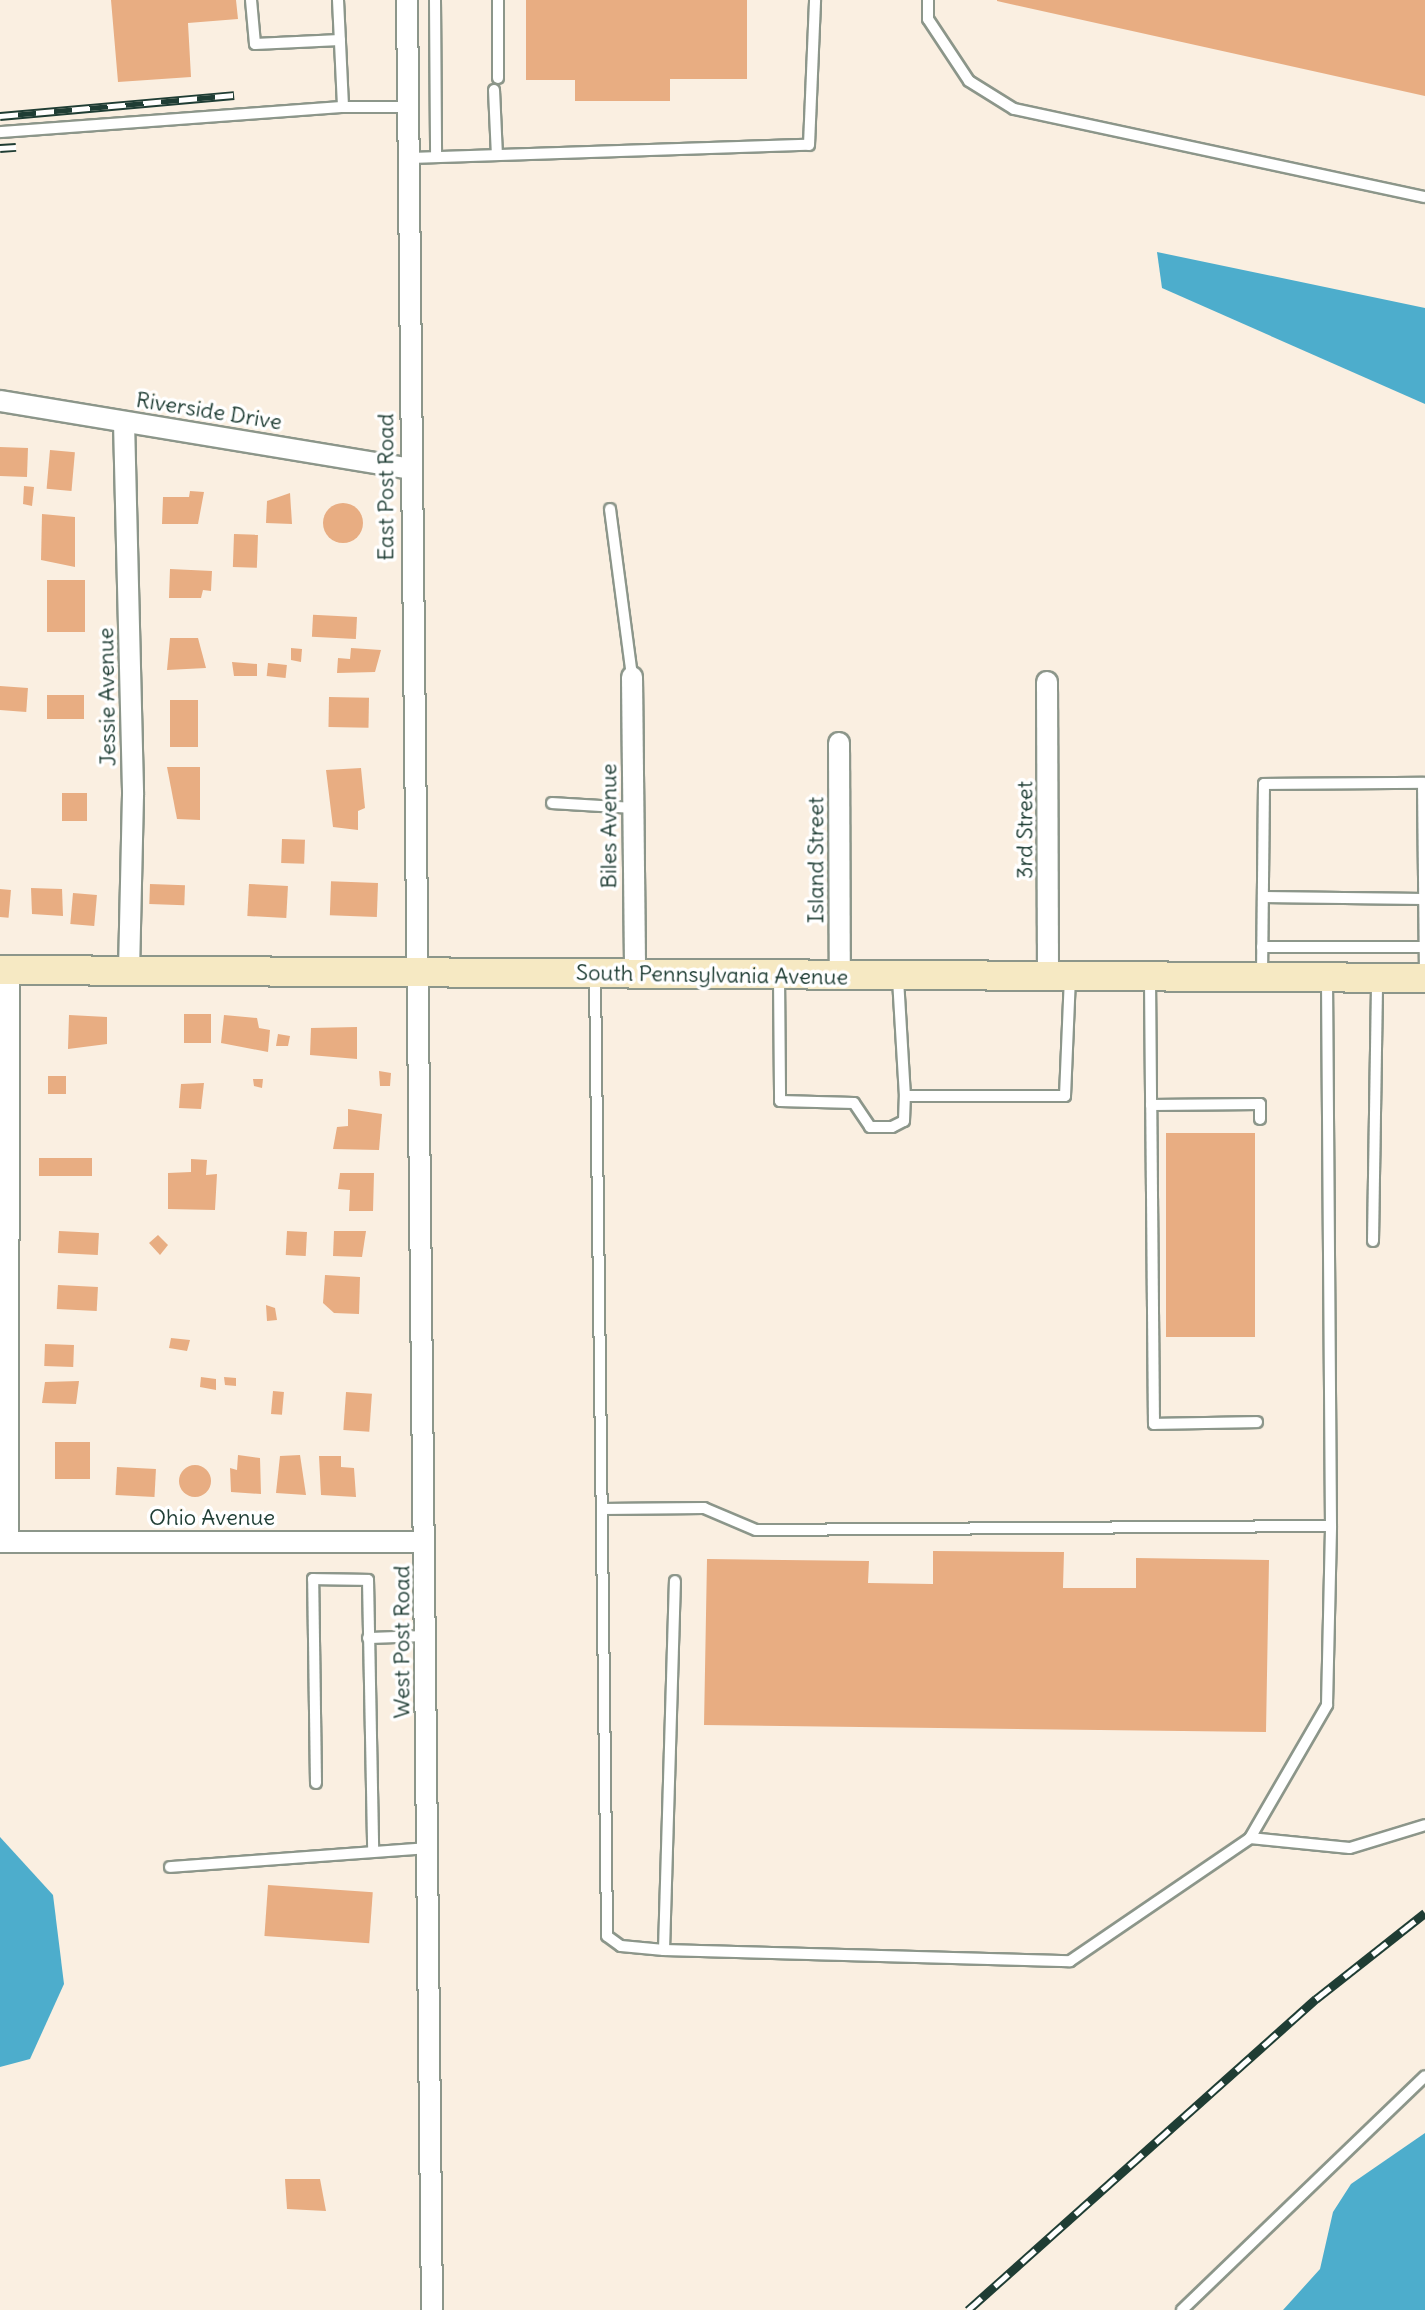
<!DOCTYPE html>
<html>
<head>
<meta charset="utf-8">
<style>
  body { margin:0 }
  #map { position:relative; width:1425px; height:2310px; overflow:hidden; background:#faefe1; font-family:Delius,sans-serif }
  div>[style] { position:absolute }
  .water>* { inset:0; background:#4dadcc }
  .building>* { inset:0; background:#e8ad82; transform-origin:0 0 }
  .round { border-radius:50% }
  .roads { filter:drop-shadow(2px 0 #8c968a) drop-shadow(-2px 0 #8c968a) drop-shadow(0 2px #8c968a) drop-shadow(0 -2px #8c968a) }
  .lane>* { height:10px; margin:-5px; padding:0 5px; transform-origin:5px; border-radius:5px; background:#fff }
  .street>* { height:20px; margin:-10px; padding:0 10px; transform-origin:10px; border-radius:10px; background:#fff }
  .secondary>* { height:28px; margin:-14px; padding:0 14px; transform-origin:14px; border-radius:14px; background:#f6e9c3 }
  .rail>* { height:9px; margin-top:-4.5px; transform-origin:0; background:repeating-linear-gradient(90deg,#fff 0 18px,#1f3d34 0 36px); box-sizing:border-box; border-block:2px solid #1f3d34 }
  span { translate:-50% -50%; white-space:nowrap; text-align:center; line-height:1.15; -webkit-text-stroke:7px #fff; paint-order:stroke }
  .street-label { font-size:22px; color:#1f3d34 }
</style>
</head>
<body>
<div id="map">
  <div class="water">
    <i style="clip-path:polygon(1157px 252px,1425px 308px,1425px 404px,1162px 288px)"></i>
    <i style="clip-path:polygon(0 1837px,53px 1895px,64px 1984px,30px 2059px,0 2067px)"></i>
    <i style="clip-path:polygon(1425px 2133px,1425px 2310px,1283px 2310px,1320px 2269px,1333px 2212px,1351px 2184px)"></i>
  </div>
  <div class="building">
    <i style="clip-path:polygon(111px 0,236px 0,238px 19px,188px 23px,191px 77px,118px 82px)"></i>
    <i style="clip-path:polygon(526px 0,747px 0,747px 79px,670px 79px,670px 101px,575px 101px,575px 80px,526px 80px)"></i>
    <i style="clip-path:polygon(997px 0,1425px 0,1425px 96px,997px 1px)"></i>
    <i style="left:0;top:447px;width:28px;height:29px;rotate:2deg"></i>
    <i style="left:50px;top:450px;width:25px;height:39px;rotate:5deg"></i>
    <i style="clip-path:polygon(24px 486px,34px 487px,32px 506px,23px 504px)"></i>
    <i style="clip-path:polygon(190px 491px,204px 492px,198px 524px,162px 524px,163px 497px,189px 497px)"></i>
    <i style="clip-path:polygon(290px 493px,292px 524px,266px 523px,267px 501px)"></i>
    <i class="round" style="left:323px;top:503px;width:40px;height:40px"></i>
    <i style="clip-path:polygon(42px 514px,75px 517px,75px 567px,41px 560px)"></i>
    <i style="left:234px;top:534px;width:24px;height:33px;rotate:2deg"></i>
    <i style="clip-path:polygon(170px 569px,212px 571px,211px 591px,203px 590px,201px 598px,169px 598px)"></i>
    <i style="left:47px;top:580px;width:38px;height:52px"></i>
    <i style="left:357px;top:617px;width:22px;height:44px;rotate:93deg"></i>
    <i style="clip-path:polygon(170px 638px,198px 638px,206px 668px,167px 670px)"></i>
    <i style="clip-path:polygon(291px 648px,302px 649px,301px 662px,291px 660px)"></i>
    <i style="clip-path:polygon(351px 648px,381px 650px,375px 672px,337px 673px,338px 658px,350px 659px)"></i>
    <i style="clip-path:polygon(232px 662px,257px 664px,257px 676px,234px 676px)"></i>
    <i style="left:268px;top:663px;width:19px;height:13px;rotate:6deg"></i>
    <i style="left:0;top:686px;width:28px;height:24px;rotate:4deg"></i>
    <i style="left:47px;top:695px;width:37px;height:24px"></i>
    <i style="left:329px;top:697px;width:40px;height:30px;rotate:1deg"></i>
    <i style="left:170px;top:700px;width:28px;height:47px"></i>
    <i style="clip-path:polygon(167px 767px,200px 767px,200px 820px,177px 819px)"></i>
    <i style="clip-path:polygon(361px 768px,365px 808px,358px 811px,358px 830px,333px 827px,326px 770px)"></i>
    <i style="left:62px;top:793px;width:25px;height:28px"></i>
    <i style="left:282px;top:839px;width:23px;height:24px;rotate:2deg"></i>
    <i style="left:378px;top:883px;width:34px;height:47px;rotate:92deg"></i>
    <i style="left:150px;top:884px;width:35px;height:20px;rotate:2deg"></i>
    <i style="left:249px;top:884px;width:39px;height:32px;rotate:3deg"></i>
    <i style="clip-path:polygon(31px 888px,62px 889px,63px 916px,32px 914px)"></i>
    <i style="left:0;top:889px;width:11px;height:28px;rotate:5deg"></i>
    <i style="left:73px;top:893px;width:24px;height:31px;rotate:5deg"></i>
    <i style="left:184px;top:1014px;width:27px;height:29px"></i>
    <i style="clip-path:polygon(69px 1015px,107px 1017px,107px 1044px,68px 1049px)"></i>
    <i style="clip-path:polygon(224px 1015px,257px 1018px,259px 1028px,270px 1030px,268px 1052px,221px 1043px)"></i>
    <i style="clip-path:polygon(357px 1027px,357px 1059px,310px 1055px,311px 1028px)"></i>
    <i style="clip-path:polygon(278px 1034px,290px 1036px,288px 1046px,276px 1046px)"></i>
    <i style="clip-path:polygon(379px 1071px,391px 1073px,390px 1086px,380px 1086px)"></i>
    <i style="left:48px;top:1076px;width:18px;height:18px"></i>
    <i style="clip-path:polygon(253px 1079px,263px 1079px,262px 1088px,254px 1086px)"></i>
    <i style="clip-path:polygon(204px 1083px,201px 1109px,179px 1108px,181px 1084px)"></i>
    <i style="clip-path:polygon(348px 1109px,382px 1114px,379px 1150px,333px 1149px,337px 1127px,348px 1126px)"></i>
    <i style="left:1166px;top:1133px;width:89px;height:204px"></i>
    <i style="left:39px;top:1158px;width:53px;height:18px"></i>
    <i style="clip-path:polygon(191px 1159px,207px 1160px,206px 1175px,217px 1174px,215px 1210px,168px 1209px,168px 1173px,191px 1172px)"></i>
    <i style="clip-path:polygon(340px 1173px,374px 1173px,373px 1211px,349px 1211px,350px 1190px,338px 1189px)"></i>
    <i style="left:59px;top:1231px;width:40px;height:22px;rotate:3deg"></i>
    <i style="left:287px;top:1231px;width:20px;height:24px;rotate:3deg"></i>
    <i style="clip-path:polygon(334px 1231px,366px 1231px,362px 1257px,333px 1256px)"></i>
    <i style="clip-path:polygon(158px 1235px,168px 1245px,160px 1255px,149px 1243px)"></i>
    <i style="clip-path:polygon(325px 1275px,360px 1277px,359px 1314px,334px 1313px,323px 1303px)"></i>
    <i style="left:58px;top:1285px;width:40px;height:24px;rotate:3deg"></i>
    <i style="clip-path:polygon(266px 1305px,275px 1308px,277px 1320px,267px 1321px)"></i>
    <i style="clip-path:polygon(171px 1338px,190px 1340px,187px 1351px,169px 1348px)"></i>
    <i style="left:45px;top:1344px;width:29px;height:22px;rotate:2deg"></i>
    <i style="clip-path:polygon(201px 1377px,216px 1379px,216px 1390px,200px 1387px)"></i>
    <i style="clip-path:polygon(224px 1377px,236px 1378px,236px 1386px,225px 1385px)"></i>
    <i style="clip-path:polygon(79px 1381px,76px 1404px,42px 1403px,45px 1382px)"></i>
    <i style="left:273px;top:1391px;width:11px;height:23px;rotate:5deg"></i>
    <i style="left:346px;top:1392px;width:26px;height:38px;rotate:4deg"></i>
    <i style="left:55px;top:1442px;width:35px;height:37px"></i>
    <i style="clip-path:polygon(238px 1455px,260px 1458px,261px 1494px,231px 1492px,230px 1468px,237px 1470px)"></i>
    <i style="clip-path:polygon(300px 1455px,306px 1495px,276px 1493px,280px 1456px)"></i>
    <i style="clip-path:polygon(319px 1456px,341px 1456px,341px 1467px,354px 1468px,356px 1497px,321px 1495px)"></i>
    <i class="round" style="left:179px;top:1465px;width:32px;height:32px"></i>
    <i style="left:117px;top:1467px;width:39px;height:28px;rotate:3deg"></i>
    <i style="clip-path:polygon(933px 1551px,1064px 1552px,1063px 1588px,1136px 1588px,1136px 1558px,1269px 1560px,1266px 1732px,704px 1725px,707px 1559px,869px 1561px,868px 1583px,933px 1584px)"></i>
    <i style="left:268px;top:1885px;width:105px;height:51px;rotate:4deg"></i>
    <i style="clip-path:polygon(285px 2179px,320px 2179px,326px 2211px,287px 2209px)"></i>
  </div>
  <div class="roads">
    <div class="lane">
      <i style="left:251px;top:0;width:44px;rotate:84.8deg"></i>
      <i style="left:255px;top:44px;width:85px;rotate:-2.7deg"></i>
      <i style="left:338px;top:0;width:107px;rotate:87.3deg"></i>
      <i style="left:343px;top:107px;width:64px"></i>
      <i style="left:435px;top:0;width:157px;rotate:89.6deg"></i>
      <i style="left:928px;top:0;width:19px;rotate:90deg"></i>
      <i style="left:928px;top:19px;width:74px;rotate:56.5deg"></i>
      <i style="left:969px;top:81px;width:53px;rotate:31.9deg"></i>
      <i style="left:1014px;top:109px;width:420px;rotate:12.1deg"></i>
      <i style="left:498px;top:78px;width:78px;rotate:-90deg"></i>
      <i style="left:494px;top:90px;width:65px;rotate:87.4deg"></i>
      <i style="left:0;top:132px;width:344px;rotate:-4.2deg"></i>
      <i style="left:408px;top:158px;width:401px;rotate:-1.9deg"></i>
      <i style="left:809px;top:145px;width:145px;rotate:-87.6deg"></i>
      <i style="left:610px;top:509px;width:169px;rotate:82.5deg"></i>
      <i style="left:552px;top:803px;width:81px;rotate:3.5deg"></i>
      <i style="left:1263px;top:897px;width:161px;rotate:0.7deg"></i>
      <i style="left:1262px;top:947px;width:162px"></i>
      <i style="left:595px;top:976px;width:960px;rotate:89.28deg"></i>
      <i style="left:607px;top:1936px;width:17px;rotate:36deg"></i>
      <i style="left:621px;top:1946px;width:43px;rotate:5.3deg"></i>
      <i style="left:664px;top:1950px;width:406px;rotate:1.6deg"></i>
      <i style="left:1070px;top:1961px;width:218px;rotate:-34.3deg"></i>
      <i style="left:1250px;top:1838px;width:100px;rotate:5.7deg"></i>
      <i style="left:1350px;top:1848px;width:78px;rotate:-17deg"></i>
      <i style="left:1262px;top:976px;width:192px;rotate:-89.4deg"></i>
      <i style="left:1264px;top:784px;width:159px;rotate:-0.4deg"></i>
      <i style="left:1423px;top:783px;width:193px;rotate:89.4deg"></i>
      <i style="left:779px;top:977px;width:124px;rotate:89.5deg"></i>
      <i style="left:780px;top:1101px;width:74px;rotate:1.5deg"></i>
      <i style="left:854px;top:1103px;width:29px;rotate:56deg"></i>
      <i style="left:870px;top:1127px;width:22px"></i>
      <i style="left:892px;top:1127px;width:13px;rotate:-27deg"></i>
      <i style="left:904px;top:1121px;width:25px;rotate:-88deg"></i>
      <i style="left:898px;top:979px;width:117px;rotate:86.6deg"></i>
      <i style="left:905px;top:1096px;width:160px"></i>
      <i style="left:1065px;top:1096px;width:119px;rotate:-87.6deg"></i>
      <i style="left:1150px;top:979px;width:126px;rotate:89.5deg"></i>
      <i style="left:1373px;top:1241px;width:261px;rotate:-89.1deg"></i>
      <i style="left:1257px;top:1422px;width:103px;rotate:178.9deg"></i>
      <i style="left:1154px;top:1424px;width:319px;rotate:-90.5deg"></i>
      <i style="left:1151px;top:1105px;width:109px;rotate:-0.5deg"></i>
      <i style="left:1260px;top:1104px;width:15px;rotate:90deg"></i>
      <i style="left:602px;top:1509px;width:102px;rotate:-0.6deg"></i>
      <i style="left:704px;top:1508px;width:56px;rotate:22.9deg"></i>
      <i style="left:756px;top:1530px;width:575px;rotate:-0.4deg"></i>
      <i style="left:1331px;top:1526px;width:546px;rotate:-90.42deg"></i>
      <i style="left:368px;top:1638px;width:58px;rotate:-2deg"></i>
      <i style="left:316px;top:1783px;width:204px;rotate:-90.8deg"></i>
      <i style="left:313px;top:1579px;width:55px;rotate:1deg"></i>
      <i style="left:368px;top:1580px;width:271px;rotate:88.9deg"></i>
      <i style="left:1250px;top:1838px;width:154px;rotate:-59.9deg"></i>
      <i style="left:1327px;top:1705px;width:179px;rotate:-88.7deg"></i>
      <i style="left:170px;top:1867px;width:258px;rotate:-4.2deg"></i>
      <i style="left:664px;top:1950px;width:369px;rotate:-88.3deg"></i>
      <i style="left:1182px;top:2310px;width:337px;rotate:-43.9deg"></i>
    </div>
    <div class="street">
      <i style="left:407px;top:0;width:2310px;rotate:89.38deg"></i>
      <i style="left:0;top:401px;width:417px;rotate:9.4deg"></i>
      <i style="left:124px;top:422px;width:373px;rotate:88.6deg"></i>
      <i style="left:133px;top:795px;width:176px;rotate:91.3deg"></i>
      <i style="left:632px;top:677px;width:299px;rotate:89.4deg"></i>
      <i style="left:1047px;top:682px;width:295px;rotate:89.8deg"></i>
      <i style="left:839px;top:743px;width:233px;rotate:89.8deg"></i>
      <i style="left:0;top:1542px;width:423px"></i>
      <i style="left:8px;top:1542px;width:572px;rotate:-89.9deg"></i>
    </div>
    <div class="secondary">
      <i style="left:0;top:970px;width:1425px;rotate:0.32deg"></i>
    </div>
  </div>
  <div class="rail">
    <i style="left:0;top:116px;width:235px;rotate:-5.1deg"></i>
    <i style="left:0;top:148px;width:16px;rotate:-4deg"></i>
    <i style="left:968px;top:2310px;width:467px;rotate:-41.8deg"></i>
    <i style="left:1316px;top:1999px;width:139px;rotate:-38.3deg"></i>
  </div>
  <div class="street-label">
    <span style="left:209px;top:411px;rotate:9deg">Riverside Drive</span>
    <span style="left:386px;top:487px;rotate:-90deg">East Post Road</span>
    <span style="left:107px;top:697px;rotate:-91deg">Jessie Avenue</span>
    <span style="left:609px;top:826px;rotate:-90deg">Biles Avenue</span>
    <span style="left:1025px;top:830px;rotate:-90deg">3rd Street</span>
    <span style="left:816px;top:860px;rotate:-90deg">Island Street</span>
    <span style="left:712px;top:975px;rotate:1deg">South Pennsylvania Avenue</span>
    <span style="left:212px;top:1518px">Ohio Avenue</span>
    <span style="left:402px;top:1642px;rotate:-90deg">West Post Road</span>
  </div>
</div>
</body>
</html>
